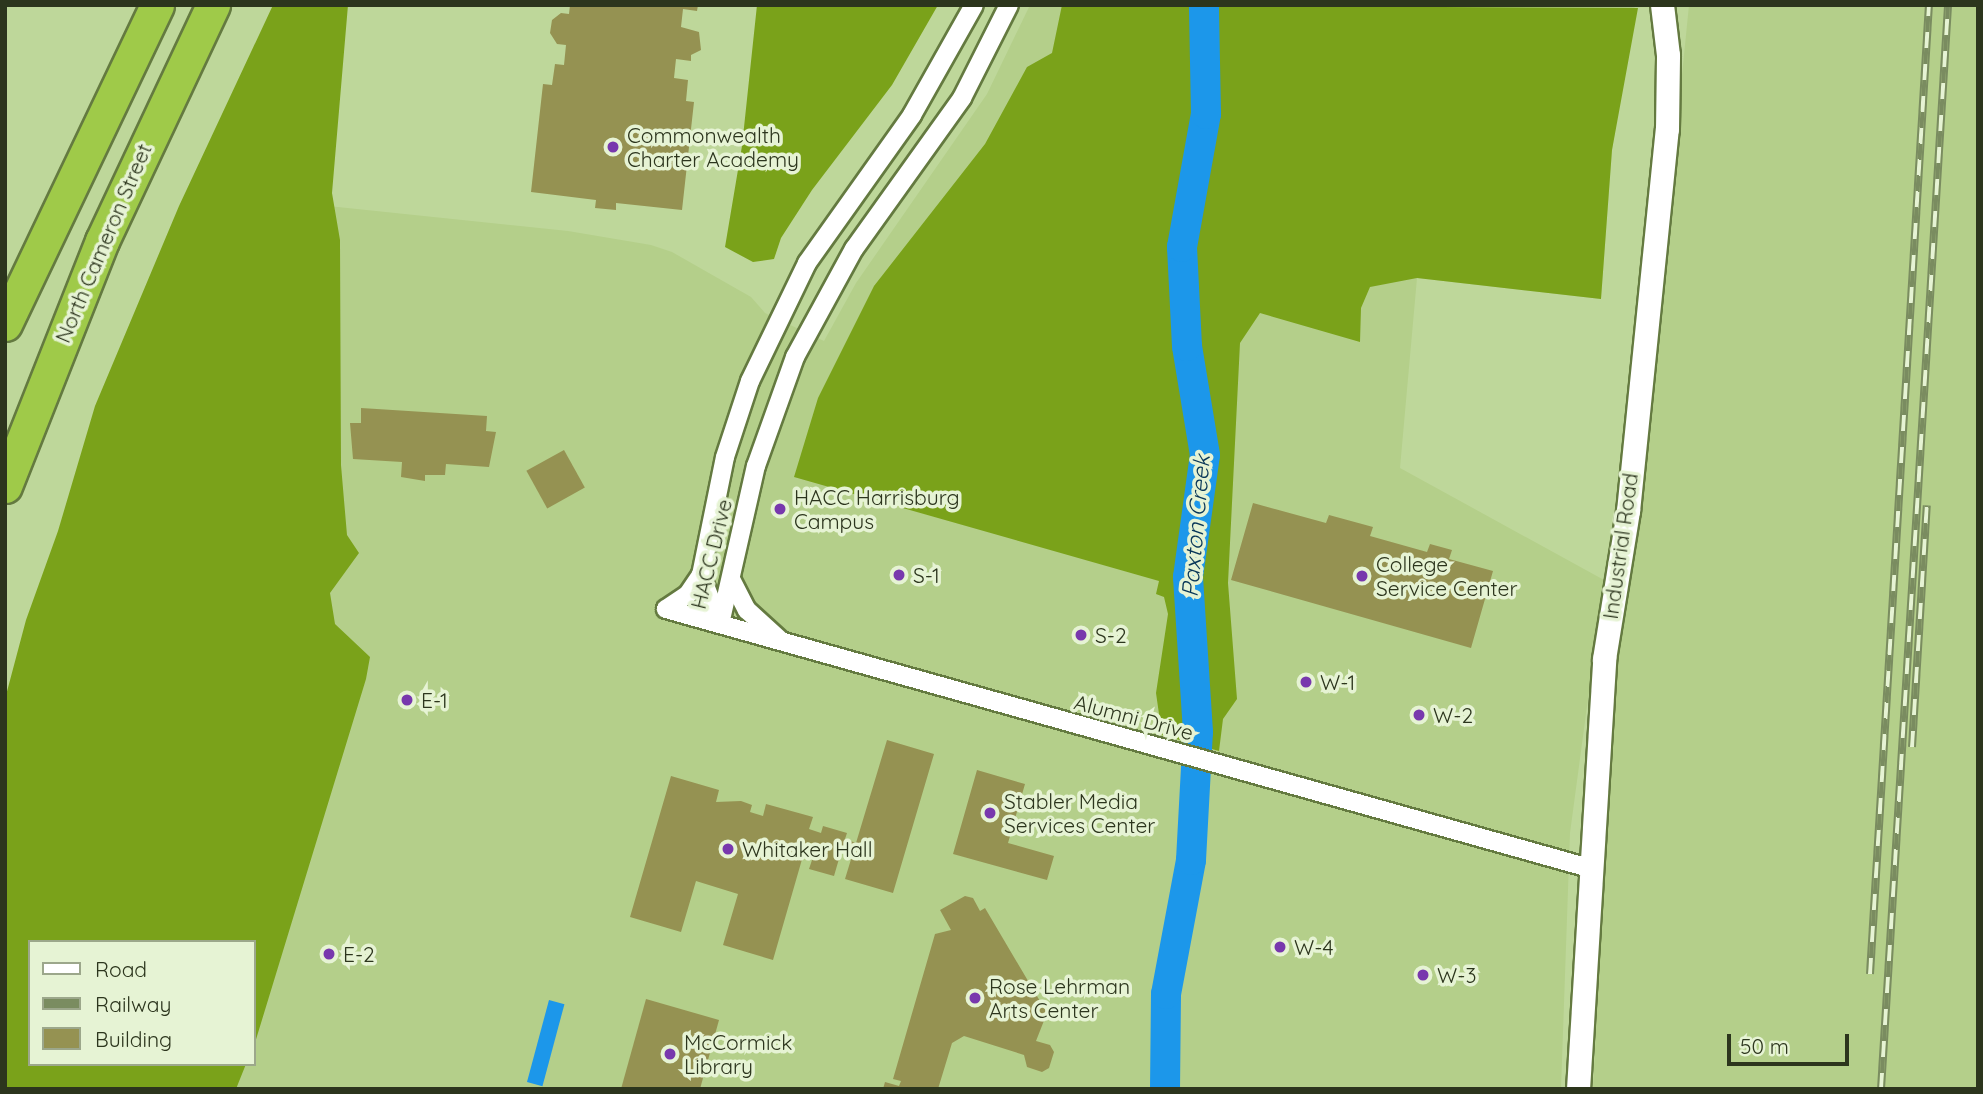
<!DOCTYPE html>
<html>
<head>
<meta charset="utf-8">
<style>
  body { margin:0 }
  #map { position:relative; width:1983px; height:1094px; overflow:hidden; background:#bed79a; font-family:Quicksand,sans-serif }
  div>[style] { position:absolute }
  .built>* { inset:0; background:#b4cf8a }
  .forest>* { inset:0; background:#7aa21a }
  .water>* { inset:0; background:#1c97ea; transform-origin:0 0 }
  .river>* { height:30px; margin:-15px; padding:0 15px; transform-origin:15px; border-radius:15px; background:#1c97ea }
  .building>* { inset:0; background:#959252; transform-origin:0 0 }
  .roads { filter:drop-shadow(2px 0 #647a40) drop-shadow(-2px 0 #647a40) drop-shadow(0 2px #647a40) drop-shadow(0 -2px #647a40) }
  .minor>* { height:18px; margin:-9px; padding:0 9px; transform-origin:9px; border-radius:9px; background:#fff }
  .tertiary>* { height:23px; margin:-11.5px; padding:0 11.5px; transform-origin:11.5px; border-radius:11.5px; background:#fff }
  .motorway>* { height:33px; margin:-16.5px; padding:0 16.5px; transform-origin:16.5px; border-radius:16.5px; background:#9fca49 }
  .rail>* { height:8px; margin-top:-4px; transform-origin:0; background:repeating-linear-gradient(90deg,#e6f3d4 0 16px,#7a8c60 0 32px); box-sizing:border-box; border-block:2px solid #7a8c60 }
  .dots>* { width:19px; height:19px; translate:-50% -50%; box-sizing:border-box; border:4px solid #e6f3d4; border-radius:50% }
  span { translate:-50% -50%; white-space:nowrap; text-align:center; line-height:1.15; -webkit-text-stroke:7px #e6f3d4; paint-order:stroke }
  .poi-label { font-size:21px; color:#2c351d }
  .left { translate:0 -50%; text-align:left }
  .street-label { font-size:21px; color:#2c351d }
  .water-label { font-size:23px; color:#083658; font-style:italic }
  .frame { position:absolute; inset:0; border:7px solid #2c351d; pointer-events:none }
  .legend { position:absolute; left:28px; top:940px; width:228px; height:126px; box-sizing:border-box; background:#e6f3d4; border:2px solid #9ca78b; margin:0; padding:9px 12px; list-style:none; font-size:21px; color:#2c351d }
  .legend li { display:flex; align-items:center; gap:14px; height:35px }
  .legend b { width:35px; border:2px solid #9ca78b }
  .scale { position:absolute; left:1727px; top:1034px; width:122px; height:32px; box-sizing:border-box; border:4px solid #2c351d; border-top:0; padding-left:9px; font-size:21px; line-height:24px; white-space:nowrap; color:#2c351d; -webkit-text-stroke:5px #e6f3d4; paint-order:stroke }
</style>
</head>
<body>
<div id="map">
  <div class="built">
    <i style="clip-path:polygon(evenodd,1030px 5px,1635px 5px,1612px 150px,1601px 299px,1417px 278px,1400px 468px,1604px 580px,1570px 833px,1561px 1089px,5px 1089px,5px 772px,214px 194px,568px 231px,651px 245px,672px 252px,751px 297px,765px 313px,824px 341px,856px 283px,987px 94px,1030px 5px,30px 942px,254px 942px,254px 1064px,30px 1064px,30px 942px)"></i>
    <i style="clip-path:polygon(1689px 5px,1978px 5px,1978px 1089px,1593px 1089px,1613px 691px,1640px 495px)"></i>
  </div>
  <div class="forest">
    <i style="clip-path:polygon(273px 5px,348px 5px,332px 193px,340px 240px,341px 465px,347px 535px,359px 553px,330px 593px,335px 624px,370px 657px,366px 679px,254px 1046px,254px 942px,30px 942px,30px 1064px,246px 1064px,236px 1089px,5px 1089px,5px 699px,26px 620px,58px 531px,95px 406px,179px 206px)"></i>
    <i style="clip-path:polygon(757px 5px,938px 5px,892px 85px,812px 190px,781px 238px,774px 259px,753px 262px,725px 247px,742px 146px)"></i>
    <i style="clip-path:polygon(1062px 5px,1638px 8px,1612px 150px,1601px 299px,1417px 278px,1370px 287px,1361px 308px,1360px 342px,1260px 313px,1240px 343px,1228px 583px,1237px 699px,1223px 719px,1219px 751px,1162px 735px,1156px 693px,1168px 614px,1164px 597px,1156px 594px,1159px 581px,794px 477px,818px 398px,874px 286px,985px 144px,1027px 67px,1052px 53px)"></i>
  </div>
  <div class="water">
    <i style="left:549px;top:1000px;width:16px;height:85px;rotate:15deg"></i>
  </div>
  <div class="river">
    <i style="left:1165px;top:1089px;width:95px;rotate:-89.4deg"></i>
    <i style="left:1166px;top:994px;width:136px;rotate:-79.4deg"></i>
    <i style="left:1191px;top:860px;width:128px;rotate:-86.9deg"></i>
    <i style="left:1198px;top:732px;width:155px;rotate:-93.7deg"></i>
    <i style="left:1188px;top:577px;width:123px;rotate:-82.1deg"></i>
    <i style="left:1205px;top:455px;width:110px;rotate:-99.4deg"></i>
    <i style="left:1187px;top:346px;width:99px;rotate:-92.9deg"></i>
    <i style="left:1182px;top:247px;width:135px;rotate:-79.8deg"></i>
    <i style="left:1206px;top:114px;width:109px;rotate:-91.1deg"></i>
  </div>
  <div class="building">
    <i style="clip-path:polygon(570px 5px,698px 5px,697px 11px,683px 9px,681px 27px,699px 32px,701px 50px,691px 55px,691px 61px,676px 59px,674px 78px,688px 80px,686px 101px,694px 102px,682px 210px,616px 203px,616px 210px,595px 208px,596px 200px,531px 192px,543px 84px,552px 85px,555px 64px,564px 65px,566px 45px,557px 44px,550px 33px,552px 20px,561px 13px,569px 14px)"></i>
    <i style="clip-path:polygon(361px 408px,487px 416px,486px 431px,496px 432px,489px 467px,446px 464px,445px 475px,425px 475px,425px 481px,401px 477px,402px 462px,353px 459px,350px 423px,361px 423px)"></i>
    <i style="left:564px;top:450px;width:43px;height:43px;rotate:61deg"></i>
    <i style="clip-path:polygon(1253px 503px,1326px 523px,1329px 515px,1373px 527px,1370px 536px,1427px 552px,1430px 544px,1452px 550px,1449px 559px,1493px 571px,1471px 648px,1231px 580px)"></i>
    <i style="clip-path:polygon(887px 740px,934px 754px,893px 893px,845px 879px,852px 856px,841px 852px,834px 876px,809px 869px,817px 845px,807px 842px,773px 960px,723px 945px,738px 894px,696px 881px,681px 932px,630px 917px,671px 776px,719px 790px,716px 802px,741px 801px,752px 805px,750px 812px,763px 816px,766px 804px,813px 817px,809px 829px,821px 833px,823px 826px,847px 833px,845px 839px,856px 843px)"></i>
    <i style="clip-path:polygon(977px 770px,1025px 784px,1008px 843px,1054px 856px,1047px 880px,953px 854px)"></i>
    <i style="clip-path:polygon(965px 896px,973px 898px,980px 911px,985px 908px,1047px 1013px,1036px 1041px,1050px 1045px,1054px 1052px,1049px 1068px,1042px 1072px,1027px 1067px,1024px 1055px,964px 1036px,952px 1043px,938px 1089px,883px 1089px,885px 1082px,899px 1086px,901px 1081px,893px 1079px,935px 934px,951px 930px,940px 910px)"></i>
    <i style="clip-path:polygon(646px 999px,719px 1020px,700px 1089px,621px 1089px)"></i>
  </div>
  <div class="roads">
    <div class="minor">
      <i style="left:732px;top:581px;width:33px;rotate:63deg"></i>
      <i style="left:747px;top:610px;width:43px;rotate:42.2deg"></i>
      <i style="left:666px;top:609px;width:959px;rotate:15.67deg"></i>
      <i style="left:666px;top:609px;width:27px;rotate:-34deg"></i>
      <i style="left:688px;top:594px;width:23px;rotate:-56deg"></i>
      <i style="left:720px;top:624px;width:53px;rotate:-111.2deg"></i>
      <i style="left:701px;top:575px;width:120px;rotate:-78.5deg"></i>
      <i style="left:725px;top:457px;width:80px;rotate:-71.8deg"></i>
      <i style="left:750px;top:381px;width:131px;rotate:-64.2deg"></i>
      <i style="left:807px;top:263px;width:181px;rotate:-54.6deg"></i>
      <i style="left:912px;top:115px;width:126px;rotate:-60.6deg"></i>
      <i style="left:720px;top:624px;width:162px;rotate:-77.2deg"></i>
      <i style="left:756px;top:466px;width:116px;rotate:-70.3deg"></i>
      <i style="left:795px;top:357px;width:123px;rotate:-61.4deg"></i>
      <i style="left:854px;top:249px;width:186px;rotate:-54.4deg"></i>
      <i style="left:962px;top:98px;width:104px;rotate:-63.2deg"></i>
    </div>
    <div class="tertiary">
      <i style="left:1578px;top:1089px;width:431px;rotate:-86.5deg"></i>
      <i style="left:1604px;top:659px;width:150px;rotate:-80.8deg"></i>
      <i style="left:1628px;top:511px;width:384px;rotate:-84.2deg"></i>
      <i style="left:1667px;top:129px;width:74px;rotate:-89.2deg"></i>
      <i style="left:1668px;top:55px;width:50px;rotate:-96.8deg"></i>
    </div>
    <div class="motorway">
      <i style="left:5px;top:324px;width:353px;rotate:-64.5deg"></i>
      <i style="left:5px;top:486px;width:264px;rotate:-68.4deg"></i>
      <i style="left:102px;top:241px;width:261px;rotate:-64.8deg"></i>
    </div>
  </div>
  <div class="rail">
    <i style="left:1912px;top:747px;width:242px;rotate:-86.5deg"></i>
    <i style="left:1870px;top:974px;width:971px;rotate:-86.52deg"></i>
    <i style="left:1881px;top:1089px;width:1086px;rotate:-86.46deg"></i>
  </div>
  <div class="dots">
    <i style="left:613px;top:147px;background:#7838ad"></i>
    <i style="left:780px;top:509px;background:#7838ad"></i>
    <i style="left:899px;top:575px;background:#7838ad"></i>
    <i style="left:1362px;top:576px;background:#7838ad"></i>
    <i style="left:1081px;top:635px;background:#7838ad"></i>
    <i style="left:1306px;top:682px;background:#7838ad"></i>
    <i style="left:407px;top:700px;background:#7838ad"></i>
    <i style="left:1419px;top:715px;background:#7838ad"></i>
    <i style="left:990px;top:813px;background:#7838ad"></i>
    <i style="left:728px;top:849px;background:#7838ad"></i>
    <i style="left:1280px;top:947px;background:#7838ad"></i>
    <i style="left:329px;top:954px;background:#7838ad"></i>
    <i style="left:1423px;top:975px;background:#7838ad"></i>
    <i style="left:975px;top:998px;background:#7838ad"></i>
    <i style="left:670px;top:1054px;background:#7838ad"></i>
  </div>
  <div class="poi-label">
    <span class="left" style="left:627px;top:147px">Commonwealth<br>Charter Academy</span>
    <span class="left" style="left:794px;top:509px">HACC Harrisburg<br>Campus</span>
    <span class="left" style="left:1376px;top:576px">College<br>Service Center</span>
    <span class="left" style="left:913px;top:575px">S-1</span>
    <span class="left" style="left:1095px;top:635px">S-2</span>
    <span class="left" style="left:1320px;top:682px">W-1</span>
    <span class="left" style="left:421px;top:700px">E-1</span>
    <span class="left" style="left:1433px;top:715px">W-2</span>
    <span class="left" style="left:1004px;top:813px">Stabler Media<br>Services Center</span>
    <span class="left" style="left:742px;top:849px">Whitaker Hall</span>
    <span class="left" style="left:1294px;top:947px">W-4</span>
    <span class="left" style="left:343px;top:954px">E-2</span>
    <span class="left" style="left:1437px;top:975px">W-3</span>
    <span class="left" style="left:989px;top:998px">Rose Lehrman<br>Arts Center</span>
    <span class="left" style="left:684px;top:1054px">McCormick<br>Library</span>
  </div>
  <div class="street-label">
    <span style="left:103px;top:243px;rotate:-67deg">North Cameron Street</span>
    <span style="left:1620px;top:546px;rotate:-82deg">Industrial Road</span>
    <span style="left:711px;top:554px;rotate:-76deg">HACC Drive</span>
    <span style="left:1134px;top:717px;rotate:15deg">Alumni Drive</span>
  </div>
  <div class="water-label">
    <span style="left:1196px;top:526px;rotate:-85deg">Paxton Creek</span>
  </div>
  <div class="frame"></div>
  <ul class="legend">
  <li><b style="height:9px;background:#fff"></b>Road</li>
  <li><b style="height:9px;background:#7a8c60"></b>Railway</li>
  <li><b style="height:19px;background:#959252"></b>Building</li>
  </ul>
  <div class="scale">50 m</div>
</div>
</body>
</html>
